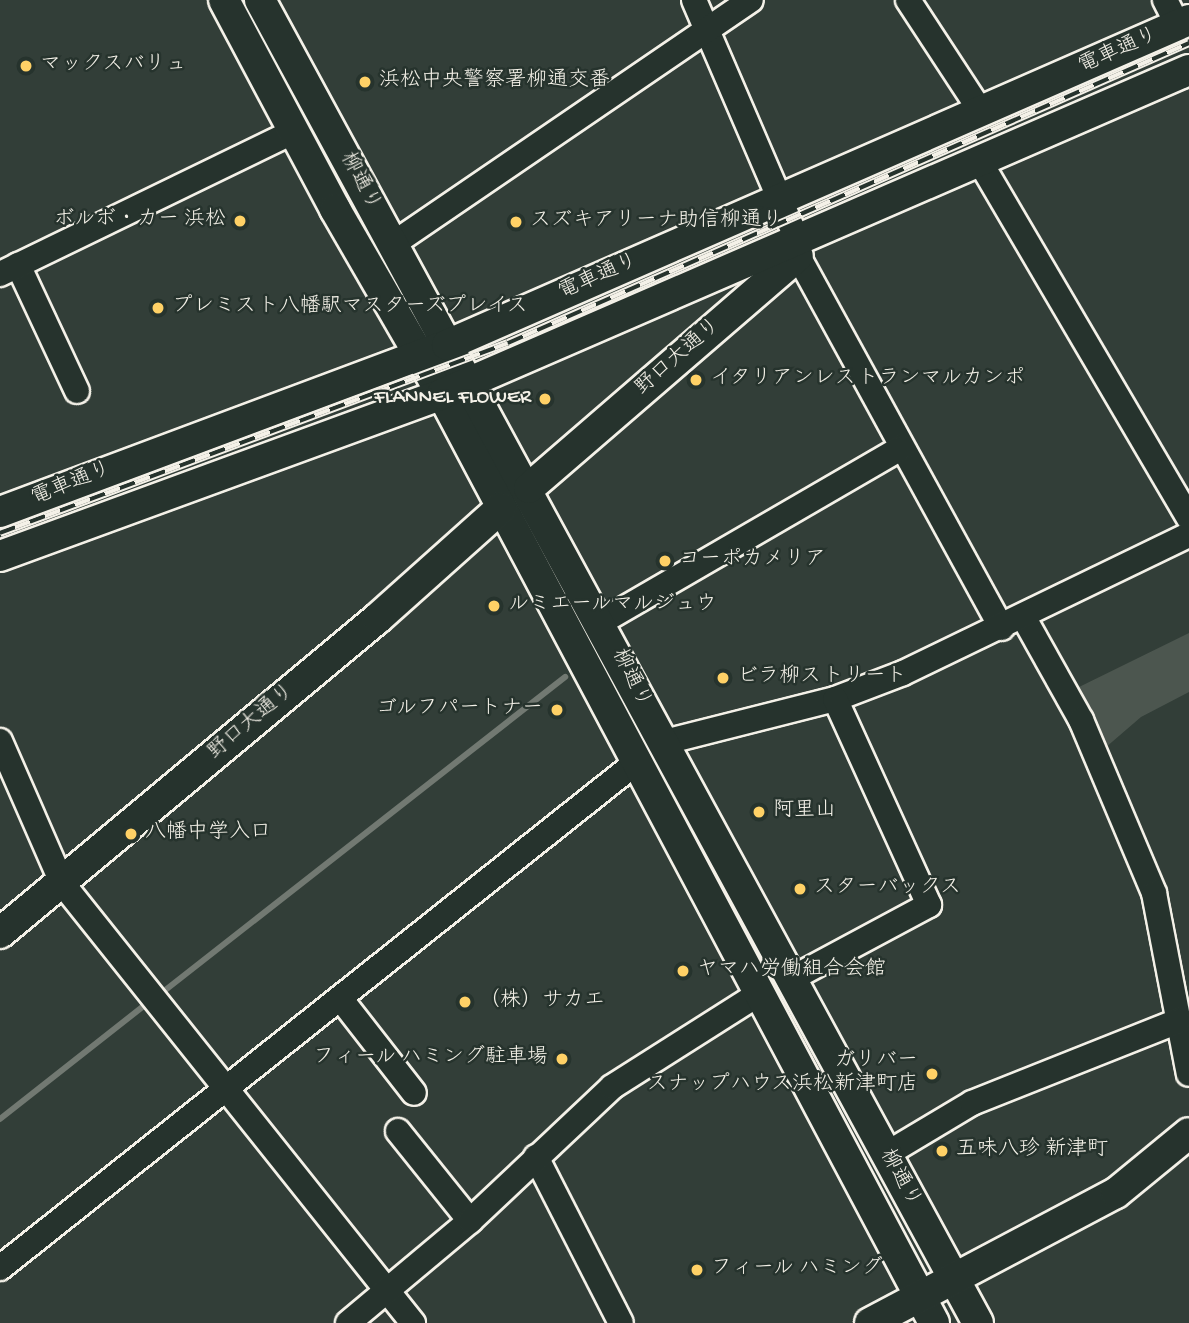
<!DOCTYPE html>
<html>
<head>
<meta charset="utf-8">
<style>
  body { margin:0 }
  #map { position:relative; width:1189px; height:1323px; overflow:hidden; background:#323e38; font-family:"Gochi Hand","Klee One",sans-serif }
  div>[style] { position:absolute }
  .green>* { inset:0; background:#4c564f }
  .stream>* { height:6px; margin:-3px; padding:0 3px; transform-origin:3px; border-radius:3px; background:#727972 }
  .roads { filter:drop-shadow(2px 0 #f4f1e8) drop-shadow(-2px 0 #f4f1e8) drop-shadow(0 2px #f4f1e8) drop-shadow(0 -2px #f4f1e8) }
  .minor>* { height:24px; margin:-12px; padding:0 12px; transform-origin:12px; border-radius:12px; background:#26332d }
  .tertiary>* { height:30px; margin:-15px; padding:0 15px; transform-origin:15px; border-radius:15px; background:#26332d }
  .rail>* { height:8px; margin-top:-4px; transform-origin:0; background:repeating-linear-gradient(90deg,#26332d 0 16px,#f4f1e8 0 32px); box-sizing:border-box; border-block:2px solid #f4f1e8 }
  .dots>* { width:19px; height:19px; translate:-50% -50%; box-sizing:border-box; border:4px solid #26332d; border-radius:50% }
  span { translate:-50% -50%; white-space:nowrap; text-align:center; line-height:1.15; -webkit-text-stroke:5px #26332d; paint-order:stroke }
  .street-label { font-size:21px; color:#f4f1e8 }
  .poi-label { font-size:21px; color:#f4f1e8 }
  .left { translate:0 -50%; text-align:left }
  .right { translate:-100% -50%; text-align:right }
</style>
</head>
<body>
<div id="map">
  <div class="green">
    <i style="clip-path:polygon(1189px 633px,1189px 692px,1141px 717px,1105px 748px,1077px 688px)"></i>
  </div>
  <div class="stream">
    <i style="left:159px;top:995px;width:516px;rotate:-38.07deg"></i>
    <i style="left:0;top:1119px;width:191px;rotate:-38.2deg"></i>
  </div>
  <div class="roads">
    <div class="minor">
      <i style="left:694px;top:0;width:263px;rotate:66.7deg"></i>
      <i style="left:798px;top:242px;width:14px;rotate:90deg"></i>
      <i style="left:798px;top:256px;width:424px;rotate:61.3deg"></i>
      <i style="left:908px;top:0;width:135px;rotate:56.8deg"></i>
      <i style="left:1165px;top:0;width:28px;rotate:63deg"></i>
      <i style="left:980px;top:162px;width:413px;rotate:59.6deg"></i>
      <i style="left:393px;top:244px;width:433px;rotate:-34.3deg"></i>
      <i style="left:18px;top:265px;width:139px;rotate:64.9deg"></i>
      <i style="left:0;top:274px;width:327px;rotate:-25.9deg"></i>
      <i style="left:1024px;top:618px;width:117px;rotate:60.8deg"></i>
      <i style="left:1081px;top:720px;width:188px;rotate:67.1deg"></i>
      <i style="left:1154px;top:893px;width:184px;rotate:79.1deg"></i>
      <i style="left:601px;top:622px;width:347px;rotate:-30.1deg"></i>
      <i style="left:0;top:741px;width:155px;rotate:66.4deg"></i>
      <i style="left:62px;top:883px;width:563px;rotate:51.42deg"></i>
      <i style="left:661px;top:743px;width:179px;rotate:-14.2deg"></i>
      <i style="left:835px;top:699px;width:73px;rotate:-20.9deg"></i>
      <i style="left:903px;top:673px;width:318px;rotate:-25.8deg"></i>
      <i style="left:789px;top:980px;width:159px;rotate:-28.2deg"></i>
      <i style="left:929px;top:905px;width:226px;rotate:-114.5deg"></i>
      <i style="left:340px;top:998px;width:120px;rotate:52.1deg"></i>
      <i style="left:398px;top:1131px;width:115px;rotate:51.3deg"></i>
      <i style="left:885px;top:1155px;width:101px;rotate:-30.9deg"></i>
      <i style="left:972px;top:1103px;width:222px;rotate:-21.7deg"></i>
      <i style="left:536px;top:1157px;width:186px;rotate:62.9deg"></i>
      <i style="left:0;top:1268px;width:815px;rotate:-38.47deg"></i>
      <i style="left:348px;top:1323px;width:159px;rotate:-39.9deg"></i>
      <i style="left:470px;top:1221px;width:195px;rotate:-43.3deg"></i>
      <i style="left:612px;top:1087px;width:172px;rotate:-32.4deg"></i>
    </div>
    <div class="tertiary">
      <i style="left:224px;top:0;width:237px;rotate:62deg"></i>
      <i style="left:335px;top:209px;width:214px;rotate:60deg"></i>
      <i style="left:442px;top:394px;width:1051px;rotate:62.09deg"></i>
      <i style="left:260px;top:0;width:1505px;rotate:61.51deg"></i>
      <i style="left:529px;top:488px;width:355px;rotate:-40.8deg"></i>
      <i style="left:0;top:512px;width:477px;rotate:-20.5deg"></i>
      <i style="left:447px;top:345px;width:810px;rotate:-23.65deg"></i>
      <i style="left:0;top:556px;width:471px;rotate:-20.1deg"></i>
      <i style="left:442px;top:394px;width:814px;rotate:-23.45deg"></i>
      <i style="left:0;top:933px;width:492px;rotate:-39.8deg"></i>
      <i style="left:378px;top:618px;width:165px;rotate:-41.8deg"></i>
      <i style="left:870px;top:1323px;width:278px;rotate:-27.9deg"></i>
      <i style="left:1116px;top:1193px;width:94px;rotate:-39.4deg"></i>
    </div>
  </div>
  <div class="rail">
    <i style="left:0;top:533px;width:542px;rotate:-20.51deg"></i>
    <i style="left:508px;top:343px;width:744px;rotate:-23.77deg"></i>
  </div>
  <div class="dots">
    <i style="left:26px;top:66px;background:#ffd166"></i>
    <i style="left:365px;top:82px;background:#ffd166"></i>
    <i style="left:240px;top:221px;background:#ffd166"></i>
    <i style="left:516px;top:222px;background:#ffd166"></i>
    <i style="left:158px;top:308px;background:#ffd166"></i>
    <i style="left:696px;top:380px;background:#ffd166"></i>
    <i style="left:545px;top:399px;background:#ffd166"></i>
    <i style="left:665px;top:561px;background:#ffd166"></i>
    <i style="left:494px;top:606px;background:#ffd166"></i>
    <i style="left:723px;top:678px;background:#ffd166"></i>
    <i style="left:557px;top:710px;background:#ffd166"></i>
    <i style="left:759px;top:812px;background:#ffd166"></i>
    <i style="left:131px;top:834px;background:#ffd166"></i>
    <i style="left:800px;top:889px;background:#ffd166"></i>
    <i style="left:683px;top:971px;background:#ffd166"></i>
    <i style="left:465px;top:1002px;background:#ffd166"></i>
    <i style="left:562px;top:1059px;background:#ffd166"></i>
    <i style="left:932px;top:1074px;background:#ffd166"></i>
    <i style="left:942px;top:1151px;background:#ffd166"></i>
    <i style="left:697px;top:1270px;background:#ffd166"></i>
  </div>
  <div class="street-label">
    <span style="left:1119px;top:52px;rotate:-24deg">電車通り</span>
    <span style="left:359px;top:182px;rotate:62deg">柳通り</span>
    <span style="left:599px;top:278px;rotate:-24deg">電車通り</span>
    <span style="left:679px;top:358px;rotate:-41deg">野口大通り</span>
    <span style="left:72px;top:485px;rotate:-22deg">電車通り</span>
    <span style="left:630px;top:679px;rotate:64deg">柳通り</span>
    <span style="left:252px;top:723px;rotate:-40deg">野口大通り</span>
    <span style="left:899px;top:1179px;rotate:61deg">柳通り</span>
  </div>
  <div class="poi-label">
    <span class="left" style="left:40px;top:66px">マックスバリュ</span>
    <span class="left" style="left:379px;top:82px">浜松中央警察署柳通交番</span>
    <span class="right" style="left:226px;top:221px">ボルボ・カー 浜松</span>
    <span class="left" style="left:530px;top:222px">スズキアリーナ助信柳通り</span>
    <span class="left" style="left:172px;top:308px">プレミスト八幡駅マスターズプレイス</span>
    <span class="left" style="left:710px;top:380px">イタリアンレストランマルカンポ</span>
    <span class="right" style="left:531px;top:399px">FLANNEL FLOWER</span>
    <span class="left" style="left:679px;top:561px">コーポカメリア</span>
    <span class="left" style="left:508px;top:606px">ルミエールマルジュウ</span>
    <span class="left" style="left:737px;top:678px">ビラ柳ストリート</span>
    <span class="right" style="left:543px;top:710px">ゴルフパートナー</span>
    <span class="left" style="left:773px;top:812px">阿里山</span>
    <span class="left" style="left:145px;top:834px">八幡中学入口</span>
    <span class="left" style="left:814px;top:889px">スターバックス</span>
    <span class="left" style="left:697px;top:971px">ヤマハ労働組合会館</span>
    <span class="left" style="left:479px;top:1002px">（株）サカエ</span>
    <span class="right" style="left:548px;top:1059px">フィール ハミング駐車場</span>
    <span class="right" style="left:918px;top:1074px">ガリバー<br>スナップハウス浜松新津町店</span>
    <span class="left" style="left:956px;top:1151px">五味八珍 新津町</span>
    <span class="left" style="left:711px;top:1270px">フィール ハミング</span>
  </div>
</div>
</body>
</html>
